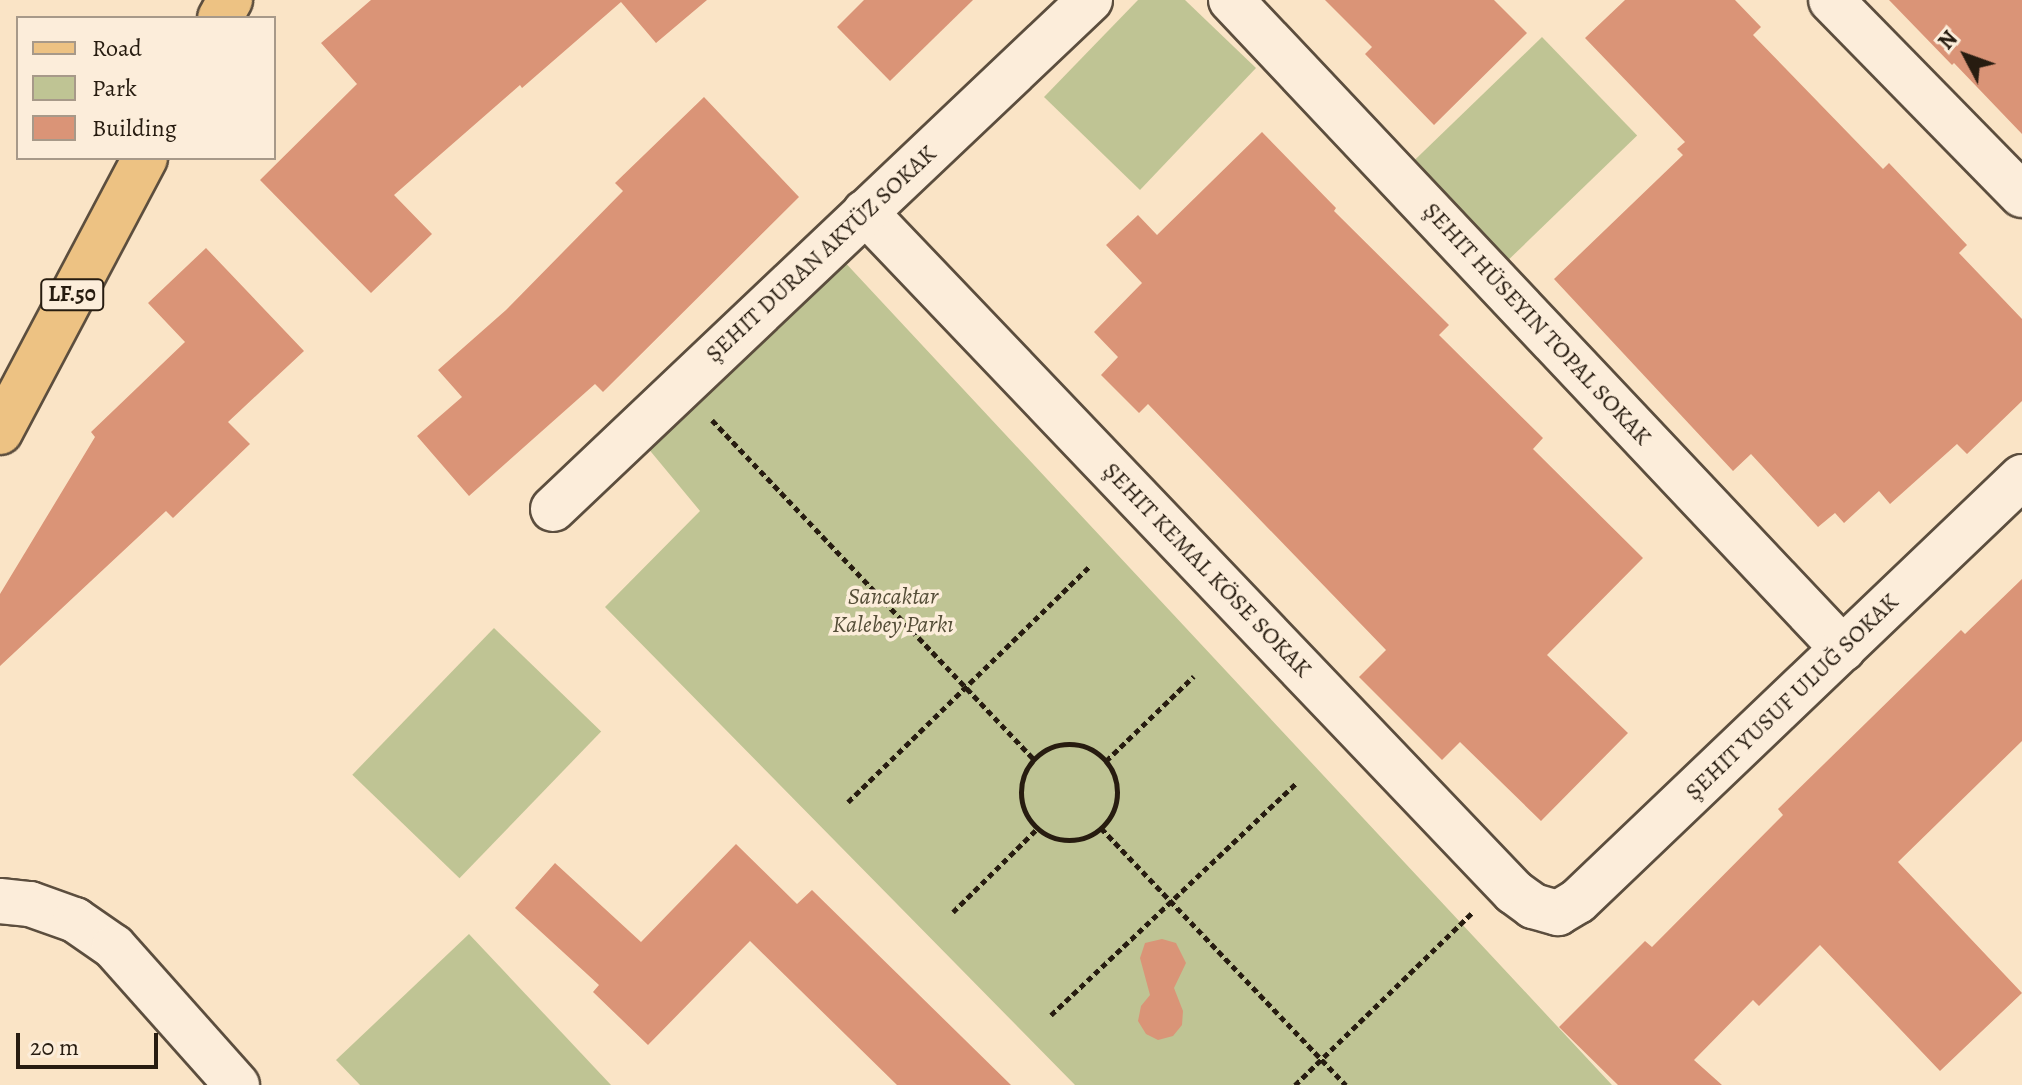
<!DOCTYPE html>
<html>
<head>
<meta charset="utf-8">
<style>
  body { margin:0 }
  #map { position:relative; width:2022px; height:1085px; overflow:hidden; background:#fae4c6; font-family:Alegreya,serif }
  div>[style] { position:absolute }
  .green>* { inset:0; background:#bfc494; transform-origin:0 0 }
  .building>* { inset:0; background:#da9477 }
  .path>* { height:5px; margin-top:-2.5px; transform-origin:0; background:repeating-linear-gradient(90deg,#271c10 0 6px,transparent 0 10px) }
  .path>.ring { margin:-2.5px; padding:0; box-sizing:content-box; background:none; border:5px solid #271c10; border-radius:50% }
  .roads { filter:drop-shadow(2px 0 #5c4e3e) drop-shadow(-2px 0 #5c4e3e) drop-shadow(0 2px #5c4e3e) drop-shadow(0 -2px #5c4e3e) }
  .minor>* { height:44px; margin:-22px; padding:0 22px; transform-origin:22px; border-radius:22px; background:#fcedda }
  .major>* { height:44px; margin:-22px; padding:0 22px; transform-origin:22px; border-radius:22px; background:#edc283 }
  span { translate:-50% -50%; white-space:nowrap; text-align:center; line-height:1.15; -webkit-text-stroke:7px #fcedda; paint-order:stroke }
  .shield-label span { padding:2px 6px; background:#fcedda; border:2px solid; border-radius:6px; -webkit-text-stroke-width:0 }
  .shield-label { font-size:22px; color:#271c10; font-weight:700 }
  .street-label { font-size:24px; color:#271c10 }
  .park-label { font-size:24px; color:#554e38; font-style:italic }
  .legend { position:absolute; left:16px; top:16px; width:260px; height:144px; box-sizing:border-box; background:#fcedda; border:2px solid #a79989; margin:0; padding:10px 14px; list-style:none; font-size:24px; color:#271c10 }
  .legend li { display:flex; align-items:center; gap:16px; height:40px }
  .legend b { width:40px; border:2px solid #a79989 }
  .north { position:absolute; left:1926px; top:16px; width:80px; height:80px; -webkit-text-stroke:6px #fcedda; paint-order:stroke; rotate:311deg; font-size:22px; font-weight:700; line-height:32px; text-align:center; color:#271c10 }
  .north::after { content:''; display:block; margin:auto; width:28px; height:36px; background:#271c10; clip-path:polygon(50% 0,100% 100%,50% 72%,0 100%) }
  .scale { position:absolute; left:16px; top:1033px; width:142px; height:36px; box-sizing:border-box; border:4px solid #271c10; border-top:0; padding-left:10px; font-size:24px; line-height:28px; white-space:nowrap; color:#271c10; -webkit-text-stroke:6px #fcedda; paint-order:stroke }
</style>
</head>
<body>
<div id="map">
  <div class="green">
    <i style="clip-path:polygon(1138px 0,1185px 0,1256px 68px,1140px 190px,1044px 97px)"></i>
    <i style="left:1542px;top:37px;width:137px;height:182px;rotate:46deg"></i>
    <i style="clip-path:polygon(840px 257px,1612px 1085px,1075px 1085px,605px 607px,700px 511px,647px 447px)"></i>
    <i style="left:494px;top:628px;width:149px;height:204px;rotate:44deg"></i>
    <i style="clip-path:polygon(469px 934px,611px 1085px,360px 1085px,336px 1060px)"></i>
  </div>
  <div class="building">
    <i style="clip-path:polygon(371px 0,707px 0,656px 43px,621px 2px,522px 88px,520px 85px,394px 195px,432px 234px,371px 293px,260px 180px,357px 84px,321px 43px)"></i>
    <i style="clip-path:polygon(864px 0,973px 0,890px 81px,837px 27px)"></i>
    <i style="clip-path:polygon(1325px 0,1494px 0,1527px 33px,1434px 125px,1365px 54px,1372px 47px)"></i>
    <i style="clip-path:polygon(1625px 0,1735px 0,1761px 27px,1753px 35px,1883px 169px,1889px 163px,1967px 245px,1959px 253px,2022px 319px,2022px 401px,1967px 454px,1957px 444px,1890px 504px,1879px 491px,1844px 523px,1835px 513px,1818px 527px,1751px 454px,1733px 471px,1554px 279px,1683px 155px,1677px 149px,1685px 142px,1585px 38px)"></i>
    <i style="clip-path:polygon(1889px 0,2022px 0,2022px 134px,1954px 63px,1952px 65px)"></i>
    <i style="clip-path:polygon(704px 97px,799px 197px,603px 392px,595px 384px,469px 496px,417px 436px,462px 397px,438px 370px,506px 310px,623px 191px,615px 183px)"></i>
    <i style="clip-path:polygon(1262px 132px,1336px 208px,1334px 211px,1449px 325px,1439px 335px,1543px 438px,1533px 449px,1643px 558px,1547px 655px,1628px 733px,1541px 821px,1460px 742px,1442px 760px,1359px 677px,1386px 650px,1148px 404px,1139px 413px,1101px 375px,1118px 357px,1094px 332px,1142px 283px,1106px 245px,1138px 215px,1157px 235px)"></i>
    <i style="clip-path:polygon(206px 248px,304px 351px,228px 422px,250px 444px,173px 518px,166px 511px,0 666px,0 594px,95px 437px,91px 432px,185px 342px,148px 303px)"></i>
    <i style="clip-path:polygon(2022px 579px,2022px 741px,1898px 862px,2022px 993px,1940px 1071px,1820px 945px,1759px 1006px,1753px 1000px,1694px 1060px,1722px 1085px,1618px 1085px,1559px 1027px,1645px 941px,1652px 947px,1783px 815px,1778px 809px,1961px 630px,1965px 634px)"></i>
    <i style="clip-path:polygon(736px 844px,797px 904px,812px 890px,1011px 1085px,897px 1085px,750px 941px,648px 1045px,593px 992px,599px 985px,515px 908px,555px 863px,641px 942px)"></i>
    <i style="clip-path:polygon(1162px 939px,1176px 943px,1186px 963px,1174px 988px,1183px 1011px,1182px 1025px,1173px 1036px,1158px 1040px,1146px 1034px,1138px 1021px,1141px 1006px,1150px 995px,1140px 958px,1145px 943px)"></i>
  </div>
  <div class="path">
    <i style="left:712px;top:420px;width:468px;rotate:46.5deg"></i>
    <i class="ring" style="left:1021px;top:744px;width:91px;height:91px"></i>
    <i style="left:1106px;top:761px;width:122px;rotate:-44deg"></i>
    <i style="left:848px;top:802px;width:338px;rotate:-44.3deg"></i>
    <i style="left:1101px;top:828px;width:355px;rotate:46.4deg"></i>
    <i style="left:953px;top:912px;width:118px;rotate:-44.7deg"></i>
    <i style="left:1051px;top:1015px;width:337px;rotate:-43.4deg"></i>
    <i style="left:1295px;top:1085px;width:247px;rotate:-44.2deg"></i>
  </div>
  <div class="roads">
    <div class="minor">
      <i style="left:1231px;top:0;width:892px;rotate:46.68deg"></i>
      <i style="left:1831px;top:0;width:273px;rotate:45.6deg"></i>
      <i style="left:865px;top:212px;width:940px;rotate:46.34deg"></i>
      <i style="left:1514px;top:892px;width:24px;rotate:36deg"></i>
      <i style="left:1533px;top:906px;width:26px;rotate:16deg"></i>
      <i style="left:1558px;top:913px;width:23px;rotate:-31deg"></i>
      <i style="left:1578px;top:901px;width:614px;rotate:-43.68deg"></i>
      <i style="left:553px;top:509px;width:740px;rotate:-43.47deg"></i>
      <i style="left:0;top:901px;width:30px;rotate:6deg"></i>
      <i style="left:30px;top:904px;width:48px;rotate:19.6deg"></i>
      <i style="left:75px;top:920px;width:47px;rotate:34.7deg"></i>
      <i style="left:114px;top:947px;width:185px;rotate:48.3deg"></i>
    </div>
    <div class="major">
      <i style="left:220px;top:18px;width:21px;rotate:-61deg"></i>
      <i style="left:0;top:432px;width:310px;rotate:-62.1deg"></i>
    </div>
  </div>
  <div class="shield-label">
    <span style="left:72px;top:295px">LF.50</span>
  </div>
  <div class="street-label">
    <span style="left:821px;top:254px;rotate:-43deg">ŞEHIT DURAN AKYÜZ SOKAK</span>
    <span style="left:1537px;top:324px;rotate:47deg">ŞEHIT HÜSEYIN TOPAL SOKAK</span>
    <span style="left:1207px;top:570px;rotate:46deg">ŞEHIT KEMAL KÖSE SOKAK</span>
    <span style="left:1792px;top:697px;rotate:-44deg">ŞEHIT YUSUF ULUĞ SOKAK</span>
  </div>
  <div class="park-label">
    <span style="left:893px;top:611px">Sancaktar<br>Kalebey Parkı</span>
  </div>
  <ul class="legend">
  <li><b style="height:10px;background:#edc283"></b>Road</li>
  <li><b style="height:22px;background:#bfc494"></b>Park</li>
  <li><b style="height:22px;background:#da9477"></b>Building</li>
  </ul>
  <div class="north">N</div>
  <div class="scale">20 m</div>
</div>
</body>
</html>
